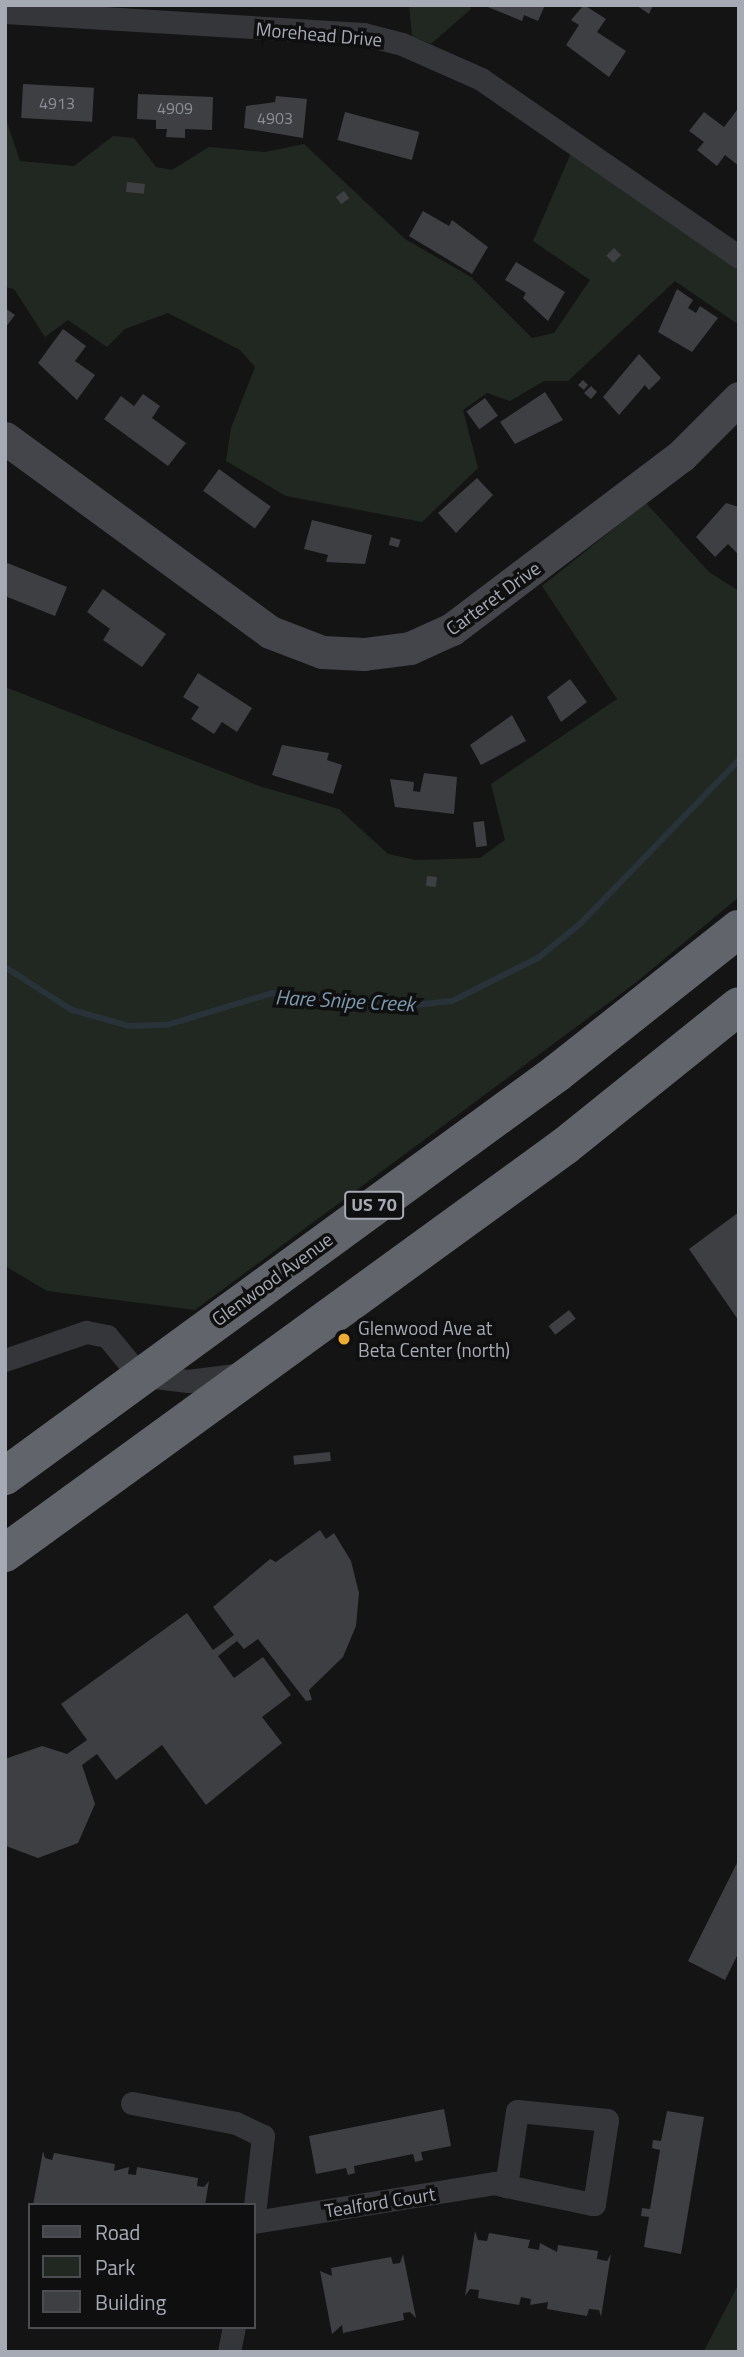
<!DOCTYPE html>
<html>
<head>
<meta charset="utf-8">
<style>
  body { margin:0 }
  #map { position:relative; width:744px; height:2357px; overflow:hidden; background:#141415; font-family:"Titillium Web",sans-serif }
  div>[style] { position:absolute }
  .green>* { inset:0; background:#202821 }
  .stream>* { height:6px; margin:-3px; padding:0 3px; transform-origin:3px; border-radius:3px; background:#2a3239 }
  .building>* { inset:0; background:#3e3f42; transform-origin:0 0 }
  .street>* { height:23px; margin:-11.5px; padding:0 11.5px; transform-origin:11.5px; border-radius:11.5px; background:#35363a }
  .secondary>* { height:33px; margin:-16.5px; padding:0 16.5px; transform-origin:16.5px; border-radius:16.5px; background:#43454a }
  .highway>* { height:38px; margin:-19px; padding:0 19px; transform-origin:19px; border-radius:19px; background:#61646b }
  .dots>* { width:19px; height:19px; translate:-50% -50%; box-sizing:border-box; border:4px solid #0f0f10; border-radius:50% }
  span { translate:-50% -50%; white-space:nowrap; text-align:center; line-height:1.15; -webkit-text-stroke:7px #0f0f10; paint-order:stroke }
  .number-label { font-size:16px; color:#8b8f98 }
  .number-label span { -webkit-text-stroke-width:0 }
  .shield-label span { padding:2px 5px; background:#0f0f10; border:2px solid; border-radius:5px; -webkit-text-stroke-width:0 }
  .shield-label { font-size:18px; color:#a5aab5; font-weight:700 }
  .street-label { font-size:19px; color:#a5aab5 }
  .poi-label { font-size:19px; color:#a5aab5 }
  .left { translate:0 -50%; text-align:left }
  .water-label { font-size:21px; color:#7d99b0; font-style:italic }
  .frame { position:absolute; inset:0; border:7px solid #a5aab5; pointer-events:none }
  .legend { position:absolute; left:28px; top:2203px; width:228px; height:126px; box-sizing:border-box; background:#0f0f10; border:2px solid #4b4d52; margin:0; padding:9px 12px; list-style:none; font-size:21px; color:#a5aab5 }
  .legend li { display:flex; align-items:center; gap:14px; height:35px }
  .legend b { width:35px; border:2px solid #4b4d52 }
</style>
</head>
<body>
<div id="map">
  <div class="green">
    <i style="clip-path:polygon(409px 5px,470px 5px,471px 9px,431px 44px,412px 36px)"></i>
    <i style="clip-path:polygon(5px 37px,7px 122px,20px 161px,74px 166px,113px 136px,134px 138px,156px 167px,172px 170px,209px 147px,265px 152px,304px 144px,405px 239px,471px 277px,532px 338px,554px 333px,590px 280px,533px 241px,571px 153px,739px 266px,739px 325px,675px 281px,568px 381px,544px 381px,510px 401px,487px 393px,463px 410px,478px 468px,422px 522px,286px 496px,226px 461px,231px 428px,255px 367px,240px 350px,168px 313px,125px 329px,107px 347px,68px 320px,45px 337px,14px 289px,5px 287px)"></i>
    <i style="clip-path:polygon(646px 503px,709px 572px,739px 591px,739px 897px,634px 984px,195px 1310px,47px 1291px,5px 1266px,5px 687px,259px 786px,339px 809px,388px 854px,416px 860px,480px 858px,505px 840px,491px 784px,617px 699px,542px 586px)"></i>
    <i style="clip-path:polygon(739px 2283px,739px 2352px,704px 2352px,705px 2349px)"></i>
  </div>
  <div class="stream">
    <i style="left:5px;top:967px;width:80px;rotate:32.7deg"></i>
    <i style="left:72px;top:1010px;width:59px;rotate:15.7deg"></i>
    <i style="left:129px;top:1026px;width:38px;rotate:-2deg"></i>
    <i style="left:167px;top:1025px;width:110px;rotate:-16.9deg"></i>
    <i style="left:272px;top:993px;width:134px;rotate:5.6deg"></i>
    <i style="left:405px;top:1006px;width:47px;rotate:-6.1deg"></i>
    <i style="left:452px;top:1001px;width:96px;rotate:-26.6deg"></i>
    <i style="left:538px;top:958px;width:54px;rotate:-39deg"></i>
    <i style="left:580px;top:924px;width:228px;rotate:-45.9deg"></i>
  </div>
  <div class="building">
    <i style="clip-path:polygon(483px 5px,545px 5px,538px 21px,524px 15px,522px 21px)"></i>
    <i style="clip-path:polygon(584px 5px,606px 19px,597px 32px,626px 51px,609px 77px,566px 45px,579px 25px,571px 20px)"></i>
    <i style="clip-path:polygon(636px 5px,653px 5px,649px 14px)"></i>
    <i style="left:23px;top:84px;width:71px;height:34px;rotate:3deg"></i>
    <i style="clip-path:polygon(138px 94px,213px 97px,212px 130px,185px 129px,185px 138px,166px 137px,167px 129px,156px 129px,156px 120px,137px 119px)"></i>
    <i style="clip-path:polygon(276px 96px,307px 99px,303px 138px,244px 128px,246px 106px,275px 102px)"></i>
    <i style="clip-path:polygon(737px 110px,739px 166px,725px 155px,717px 166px,697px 150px,704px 142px,689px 131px,704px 112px,724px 127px)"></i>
    <i style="left:345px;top:112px;width:77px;height:29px;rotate:15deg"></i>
    <i style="left:127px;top:182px;width:18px;height:10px;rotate:6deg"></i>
    <i style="left:344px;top:191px;width:9px;height:10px;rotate:54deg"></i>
    <i style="clip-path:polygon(423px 211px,449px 226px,452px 220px,488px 247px,472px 274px,409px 236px)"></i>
    <i style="left:614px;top:248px;width:10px;height:11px;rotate:45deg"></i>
    <i style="clip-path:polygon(516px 262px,565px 292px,548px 321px,523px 298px,526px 293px,505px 280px)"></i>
    <i style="clip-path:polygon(677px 289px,693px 300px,688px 308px,696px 313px,700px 306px,718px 318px,692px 352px,658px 332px)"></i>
    <i style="clip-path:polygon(5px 308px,15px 315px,5px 328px)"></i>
    <i style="clip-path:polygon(63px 329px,86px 346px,75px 361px,95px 375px,77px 400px,38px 363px)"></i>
    <i style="clip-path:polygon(639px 354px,661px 378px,649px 390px,645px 385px,619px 415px,603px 397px)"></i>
    <i style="clip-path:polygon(583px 380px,588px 385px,584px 390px,578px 385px)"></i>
    <i style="clip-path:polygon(591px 386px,597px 392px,591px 399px,584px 393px)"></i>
    <i style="clip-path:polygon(545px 392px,563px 420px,515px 444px,500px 422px)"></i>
    <i style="clip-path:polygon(143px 394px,160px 406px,152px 418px,186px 443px,168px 466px,104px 419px,121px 396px,134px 406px)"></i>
    <i style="left:485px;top:398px;width:22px;height:23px;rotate:54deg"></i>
    <i style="left:219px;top:469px;width:64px;height:27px;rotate:36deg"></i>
    <i style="clip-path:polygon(477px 478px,493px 495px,456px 533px,438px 513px)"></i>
    <i style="clip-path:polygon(726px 503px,739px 507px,739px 555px,728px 544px,715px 557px,696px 537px)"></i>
    <i style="clip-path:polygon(312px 520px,372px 535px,365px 564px,326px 562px,328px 555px,304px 549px)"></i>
    <i style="left:391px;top:537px;width:10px;height:8px;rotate:17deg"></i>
    <i style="clip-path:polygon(5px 562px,67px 587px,55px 616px,5px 596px)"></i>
    <i style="clip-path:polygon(103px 589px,166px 634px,142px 667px,103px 640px,110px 629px,87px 612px)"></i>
    <i style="clip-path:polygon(198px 673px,252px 708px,237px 732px,222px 722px,214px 734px,191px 719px,199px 707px,183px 697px)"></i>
    <i style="clip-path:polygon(570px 679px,587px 702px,561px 722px,547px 697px)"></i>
    <i style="clip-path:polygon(512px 715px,526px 741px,481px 765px,470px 745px)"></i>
    <i style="clip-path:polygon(282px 745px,329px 753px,327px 760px,342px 765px,333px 794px,272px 775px)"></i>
    <i style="clip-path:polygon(424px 773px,457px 777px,454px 814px,395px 807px,390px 779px,414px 782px,413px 791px,420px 792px)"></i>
    <i style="left:484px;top:821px;width:25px;height:11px;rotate:83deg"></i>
    <i style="left:427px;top:876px;width:10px;height:10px;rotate:6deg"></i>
    <i style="clip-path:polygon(739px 1212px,739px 1321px,689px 1249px)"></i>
    <i style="left:569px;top:1310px;width:11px;height:26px;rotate:52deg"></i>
    <i style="left:330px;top:1452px;width:9px;height:37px;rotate:84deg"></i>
    <i style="clip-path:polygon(320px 1530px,326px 1539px,334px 1533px,351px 1561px,359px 1593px,356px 1626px,343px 1657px,309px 1690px,312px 1700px,306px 1701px,258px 1639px,244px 1649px,237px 1641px,218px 1656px,234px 1678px,263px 1657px,291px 1695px,262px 1717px,282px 1743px,206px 1805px,162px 1745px,116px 1780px,97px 1754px,82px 1765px,95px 1804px,78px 1843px,38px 1858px,6px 1846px,5px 1759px,42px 1746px,67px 1754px,87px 1740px,61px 1704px,187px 1613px,213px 1650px,234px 1635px,213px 1607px,270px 1559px,276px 1562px)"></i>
    <i style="clip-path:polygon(739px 1859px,739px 1952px,725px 1980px,688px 1961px)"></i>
    <i style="clip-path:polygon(444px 2109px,451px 2146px,421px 2152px,423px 2160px,415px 2162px,413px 2154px,354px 2166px,355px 2173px,348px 2175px,346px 2168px,316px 2174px,309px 2136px)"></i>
    <i style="clip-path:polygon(667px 2111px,704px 2117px,681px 2254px,644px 2247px,649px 2217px,641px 2216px,642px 2208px,650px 2209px,660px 2150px,652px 2148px,653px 2140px,661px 2141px)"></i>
    <i style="clip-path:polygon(43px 2151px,45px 2158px,52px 2160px,54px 2153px,115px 2164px,114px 2171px,129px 2167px,128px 2174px,136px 2175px,137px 2167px,198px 2178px,197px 2186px,204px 2187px,209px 2181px,205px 2205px,33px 2205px)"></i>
    <i style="clip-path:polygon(475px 2231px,478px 2240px,487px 2241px,489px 2233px,530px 2240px,528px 2248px,539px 2250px,540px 2243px,557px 2252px,558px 2245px,598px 2251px,597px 2259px,607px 2261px,611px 2254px,601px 2317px,599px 2310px,589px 2309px,587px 2316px,547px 2309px,548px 2302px,530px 2305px,531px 2299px,521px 2297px,519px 2305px,478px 2298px,479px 2290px,470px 2289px,465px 2296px)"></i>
    <i style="clip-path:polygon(403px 2254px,416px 2318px,410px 2312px,403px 2313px,404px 2320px,343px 2333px,342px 2325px,332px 2334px,320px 2271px,332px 2276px,331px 2268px,391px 2257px,393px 2264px,400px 2263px)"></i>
  </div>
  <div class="street">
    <i style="left:5px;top:12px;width:359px;rotate:3.5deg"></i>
    <i style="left:363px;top:34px;width:40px;rotate:14.4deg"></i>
    <i style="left:402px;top:44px;width:86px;rotate:23.9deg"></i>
    <i style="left:481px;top:79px;width:313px;rotate:34.6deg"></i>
    <i style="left:5px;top:1360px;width:86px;rotate:-19.1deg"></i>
    <i style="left:86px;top:1332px;width:21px;rotate:11deg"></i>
    <i style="left:107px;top:1336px;width:50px;rotate:50.6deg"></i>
    <i style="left:139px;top:1375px;width:49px;rotate:7deg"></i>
    <i style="left:188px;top:1381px;width:54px;rotate:-7.4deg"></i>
    <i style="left:132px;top:2103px;width:106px;rotate:10.9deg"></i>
    <i style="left:236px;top:2123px;width:30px;rotate:26deg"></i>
    <i style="left:263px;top:2136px;width:79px;rotate:96.6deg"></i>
    <i style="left:254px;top:2222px;width:243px;rotate:-9.2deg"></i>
    <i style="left:494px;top:2183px;width:12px;rotate:14deg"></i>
    <i style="left:506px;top:2186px;width:88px;rotate:11.8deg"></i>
    <i style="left:592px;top:2204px;width:2px"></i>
    <i style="left:594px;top:2204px;width:85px;rotate:-81.2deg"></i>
    <i style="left:607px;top:2120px;width:90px;rotate:-174.3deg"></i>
    <i style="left:517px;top:2111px;width:76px;rotate:98.3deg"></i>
    <i style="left:229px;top:2352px;width:25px;rotate:-79deg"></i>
  </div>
  <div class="secondary">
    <i style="left:5px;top:438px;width:328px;rotate:36.2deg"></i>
    <i style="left:270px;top:632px;width:56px;rotate:21deg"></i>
    <i style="left:322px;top:652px;width:42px;rotate:2.7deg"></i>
    <i style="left:364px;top:654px;width:46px;rotate:-7.4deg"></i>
    <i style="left:410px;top:648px;width:46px;rotate:-24.3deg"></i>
    <i style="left:452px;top:629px;width:287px;rotate:-37.1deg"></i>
    <i style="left:681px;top:456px;width:82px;rotate:-45deg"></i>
  </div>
  <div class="highway">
    <i style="left:5px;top:1476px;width:683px;rotate:-36.13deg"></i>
    <i style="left:557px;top:1073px;width:232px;rotate:-38.4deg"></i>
    <i style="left:5px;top:1553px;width:692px;rotate:-36.01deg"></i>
    <i style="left:565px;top:1146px;width:223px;rotate:-38.8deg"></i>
  </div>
  <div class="dots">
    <i style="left:344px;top:1339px;background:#eead32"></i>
  </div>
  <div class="number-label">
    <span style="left:57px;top:103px">4913</span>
    <span style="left:175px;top:108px">4909</span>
    <span style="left:275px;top:118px">4903</span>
  </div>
  <div class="shield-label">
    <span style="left:374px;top:1205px">US 70</span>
  </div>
  <div class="street-label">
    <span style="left:319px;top:34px;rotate:5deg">Morehead Drive</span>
    <span style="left:493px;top:598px;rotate:-36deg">Carteret Drive</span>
    <span style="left:272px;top:1279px;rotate:-36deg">Glenwood Avenue</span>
    <span style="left:380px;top:2202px;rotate:-9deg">Tealford Court</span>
  </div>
  <div class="poi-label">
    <span class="left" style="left:358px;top:1339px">Glenwood Ave at<br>Beta Center (north)</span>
  </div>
  <div class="water-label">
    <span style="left:345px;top:1000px;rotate:3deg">Hare Snipe Creek</span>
  </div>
  <div class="frame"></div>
  <ul class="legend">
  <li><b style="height:9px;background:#43454a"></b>Road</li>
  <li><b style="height:19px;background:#202821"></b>Park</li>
  <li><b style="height:19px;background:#3e3f42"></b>Building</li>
  </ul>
</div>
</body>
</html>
